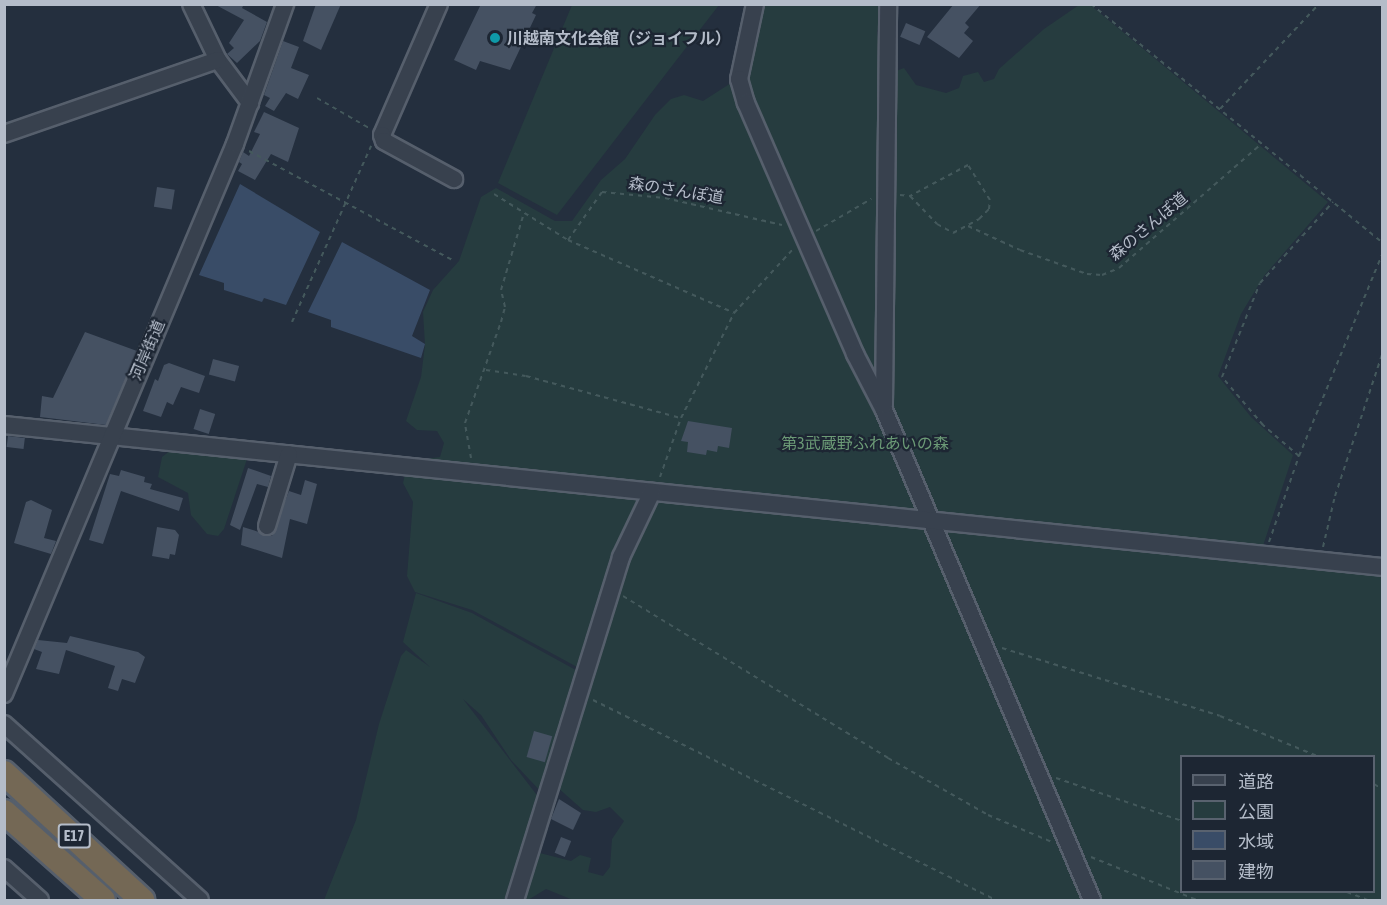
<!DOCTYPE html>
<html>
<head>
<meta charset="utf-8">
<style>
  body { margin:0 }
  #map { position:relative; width:1387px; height:905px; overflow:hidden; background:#242f3e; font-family:"Asap Condensed","Noto Sans JP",sans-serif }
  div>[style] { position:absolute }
  .green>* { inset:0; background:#263c3f }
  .water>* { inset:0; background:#394c67 }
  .building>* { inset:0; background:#455162; transform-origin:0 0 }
  .path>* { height:2px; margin-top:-1px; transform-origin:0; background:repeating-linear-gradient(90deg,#44595c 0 4.5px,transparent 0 9px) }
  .roads { filter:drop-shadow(2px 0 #565f6c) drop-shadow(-2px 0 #565f6c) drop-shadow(0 2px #565f6c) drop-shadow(0 -2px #565f6c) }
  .minor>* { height:16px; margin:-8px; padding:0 8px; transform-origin:8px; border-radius:8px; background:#38414e }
  .highway>* { height:24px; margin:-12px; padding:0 12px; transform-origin:12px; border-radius:12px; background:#746855 }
  .dots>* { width:16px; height:16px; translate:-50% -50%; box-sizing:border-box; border:3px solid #1d2633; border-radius:50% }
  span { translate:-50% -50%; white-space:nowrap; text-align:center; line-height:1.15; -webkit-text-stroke:4.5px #1d2633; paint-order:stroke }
  .shield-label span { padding:2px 4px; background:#1d2633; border:2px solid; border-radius:4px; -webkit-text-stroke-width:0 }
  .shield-label { font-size:15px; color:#b4bcc9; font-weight:700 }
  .poi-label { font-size:16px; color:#b4bcc9; font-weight:700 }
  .left { translate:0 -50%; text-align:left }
  .street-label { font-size:16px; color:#b4bcc9 }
  .park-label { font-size:16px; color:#6b9a76 }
  .frame { position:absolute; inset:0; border:6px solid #b4bcc9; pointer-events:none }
  .legend { position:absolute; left:1180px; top:755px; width:195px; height:138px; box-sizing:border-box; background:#1d2633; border:2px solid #59626f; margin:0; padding:8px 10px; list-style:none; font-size:18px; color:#b4bcc9 }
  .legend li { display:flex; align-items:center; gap:12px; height:30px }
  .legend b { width:30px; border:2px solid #59626f }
</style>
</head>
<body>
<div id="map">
  <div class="green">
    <i style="clip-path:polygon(evenodd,1089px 4px,1328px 202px,1264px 276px,1241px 314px,1218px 376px,1251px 417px,1293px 455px,1259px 558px,1382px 570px,1382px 900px,573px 900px,546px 889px,528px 900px,324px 900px,356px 820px,379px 724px,401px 656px,406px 650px,430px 667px,403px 642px,416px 593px,472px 613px,583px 674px,545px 796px,511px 760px,481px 715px,463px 699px,543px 803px,532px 851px,571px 861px,580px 855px,591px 858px,588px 872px,603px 876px,610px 867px,612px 839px,624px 821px,610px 807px,596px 812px,583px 810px,557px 787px,590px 674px,472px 610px,415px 592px,407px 576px,413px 502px,403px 483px,408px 461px,440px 457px,444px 443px,437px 431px,417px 430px,406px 421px,421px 377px,425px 345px,423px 312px,433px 290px,459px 261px,481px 197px,496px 188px,555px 221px,572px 221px,601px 180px,625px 159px,655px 115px,671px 99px,684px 95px,703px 101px,731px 83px,753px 50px,763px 5px,893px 5px,877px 31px,885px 75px,904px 68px,916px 85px,946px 93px,959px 88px,963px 76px,978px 72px,984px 82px,994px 79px,999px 69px,1044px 29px,1079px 5px,1089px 4px,1182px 756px,1374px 756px,1374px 892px,1182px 892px,1182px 756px)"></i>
    <i style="clip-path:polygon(572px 5px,719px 5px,557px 215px,498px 183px)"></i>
    <i style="clip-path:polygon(175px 447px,242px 454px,247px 459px,224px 529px,218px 536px,207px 534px,191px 515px,188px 493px,158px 477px,162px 457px)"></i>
  </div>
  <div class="water">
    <i style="clip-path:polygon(240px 184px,320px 232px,286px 305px,264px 298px,262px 302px,224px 290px,224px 283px,199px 275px)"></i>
    <i style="clip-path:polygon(342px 242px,430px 290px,412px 336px,425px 344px,421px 358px,331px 327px,331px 320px,308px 312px)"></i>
  </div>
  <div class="building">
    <i style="clip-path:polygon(214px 4px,244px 4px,242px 8px,267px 22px,260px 41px,237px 63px,227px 54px,234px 48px,229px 43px,244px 20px)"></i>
    <i style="clip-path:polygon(316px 4px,341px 4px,321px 50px,303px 41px)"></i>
    <i style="clip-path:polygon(481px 4px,537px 4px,532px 13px,536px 15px,510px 70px,480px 61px,476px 70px,454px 60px)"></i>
    <i style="clip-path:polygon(954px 4px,981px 4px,965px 23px,969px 27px,964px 33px,973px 41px,959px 58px,927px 37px)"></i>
    <i style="left:906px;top:23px;width:21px;height:15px;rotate:23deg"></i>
    <i style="clip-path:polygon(283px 41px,299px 47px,291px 68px,309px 75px,298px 99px,286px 93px,274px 111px,265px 106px,270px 98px,264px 95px)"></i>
    <i style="clip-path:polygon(264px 112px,299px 128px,288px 162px,271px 154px,255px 180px,238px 171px,242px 164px,239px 162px,243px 152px,249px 156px,260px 134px,254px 132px)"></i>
    <i style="left:157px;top:187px;width:18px;height:20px;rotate:9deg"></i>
    <i style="clip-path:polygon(85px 332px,137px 351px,106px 425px,40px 417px,42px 396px,53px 398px)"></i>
    <i style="left:213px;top:359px;width:27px;height:16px;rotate:15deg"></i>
    <i style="clip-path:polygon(169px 363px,205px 376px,199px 393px,181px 387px,173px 405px,167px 402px,161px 417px,143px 411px,155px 379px,158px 381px,164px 365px)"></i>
    <i style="left:200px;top:409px;width:16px;height:21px;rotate:18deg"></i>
    <i style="clip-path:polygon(688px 421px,732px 428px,729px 448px,718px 446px,717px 452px,707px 450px,706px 455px,687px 452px,688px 442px,681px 441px)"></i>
    <i style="left:8px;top:436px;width:17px;height:11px;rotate:7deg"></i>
    <i style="clip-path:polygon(248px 468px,271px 476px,268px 487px,257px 484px,240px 530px,230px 525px)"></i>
    <i style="clip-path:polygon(121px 470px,145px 477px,144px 482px,152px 484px,150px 489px,183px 498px,179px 511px,121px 491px,103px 544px,89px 540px,110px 474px,119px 476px)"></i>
    <i style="clip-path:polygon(305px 480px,317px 484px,307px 524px,290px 519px,282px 558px,241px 545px,243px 527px,272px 536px,289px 491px,301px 495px)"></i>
    <i style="clip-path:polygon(31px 500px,52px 510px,44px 538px,56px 541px,51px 554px,14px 543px,26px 502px)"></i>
    <i style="clip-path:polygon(157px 527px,175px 530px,179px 535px,175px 555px,170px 554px,169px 559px,152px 556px)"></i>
    <i style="clip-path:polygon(70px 636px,138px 652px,145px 657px,135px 683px,122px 679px,118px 691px,108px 688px,115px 666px,66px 650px,59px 674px,36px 669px,42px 652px,34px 649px,38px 640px,67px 643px)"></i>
    <i style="left:534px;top:731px;width:19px;height:27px;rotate:16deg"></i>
    <i style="clip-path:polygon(559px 799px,581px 813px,573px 830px,551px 819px)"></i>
    <i style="left:561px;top:837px;width:11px;height:17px;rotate:22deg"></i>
  </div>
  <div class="path">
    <i style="left:1091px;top:4px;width:376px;rotate:39.3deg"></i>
    <i style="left:317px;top:98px;width:60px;rotate:30deg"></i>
    <i style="left:1220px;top:109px;width:144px;rotate:-46.7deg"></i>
    <i style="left:249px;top:151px;width:230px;rotate:28.2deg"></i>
    <i style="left:494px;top:194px;width:87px;rotate:31.9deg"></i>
    <i style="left:568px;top:240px;width:181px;rotate:23.7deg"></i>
    <i style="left:900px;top:195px;width:10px;rotate:6deg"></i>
    <i style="left:910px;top:196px;width:39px;rotate:46deg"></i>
    <i style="left:937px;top:224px;width:18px;rotate:29deg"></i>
    <i style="left:953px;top:233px;width:30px;rotate:-28deg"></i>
    <i style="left:979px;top:219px;width:14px;rotate:-45deg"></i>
    <i style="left:989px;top:209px;width:9px;rotate:-84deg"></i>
    <i style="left:990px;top:200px;width:41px;rotate:-122.2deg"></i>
    <i style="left:968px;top:165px;width:66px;rotate:151.9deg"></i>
    <i style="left:968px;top:226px;width:57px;rotate:24.8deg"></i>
    <i style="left:1020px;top:250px;width:71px;rotate:19.7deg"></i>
    <i style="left:1087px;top:274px;width:15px;rotate:4deg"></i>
    <i style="left:1102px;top:275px;width:18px;rotate:-22deg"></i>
    <i style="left:1119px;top:268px;width:189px;rotate:-41.1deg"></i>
    <i style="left:816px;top:231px;width:64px;rotate:-30.2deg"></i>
    <i style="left:568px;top:240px;width:59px;rotate:-54.7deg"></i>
    <i style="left:602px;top:192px;width:63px;rotate:5.4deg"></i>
    <i style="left:665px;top:198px;width:120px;rotate:13deg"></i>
    <i style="left:292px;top:322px;width:193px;rotate:-65.8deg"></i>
    <i style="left:486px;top:370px;width:40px;rotate:8.5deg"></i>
    <i style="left:526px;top:376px;width:161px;rotate:15.2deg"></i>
    <i style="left:1299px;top:456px;width:48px;rotate:-139.3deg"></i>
    <i style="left:1263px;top:425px;width:63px;rotate:-130.5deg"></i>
    <i style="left:1222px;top:377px;width:101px;rotate:-68deg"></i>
    <i style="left:1260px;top:283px;width:109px;rotate:-48deg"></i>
    <i style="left:471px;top:458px;width:36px;rotate:-100deg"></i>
    <i style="left:465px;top:423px;width:107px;rotate:-70.4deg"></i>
    <i style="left:501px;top:322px;width:16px;rotate:-75deg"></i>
    <i style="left:505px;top:307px;width:17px;rotate:-103deg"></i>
    <i style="left:501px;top:290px;width:80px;rotate:-73.4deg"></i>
    <i style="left:660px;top:477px;width:63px;rotate:-70.4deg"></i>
    <i style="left:681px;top:418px;width:118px;rotate:-63.2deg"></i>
    <i style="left:734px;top:313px;width:87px;rotate:-47.3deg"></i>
    <i style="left:1269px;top:542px;width:91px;rotate:-70.8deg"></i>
    <i style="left:1299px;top:456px;width:217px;rotate:-67.6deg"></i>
    <i style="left:1323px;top:547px;width:52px;rotate:-76.8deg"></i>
    <i style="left:1335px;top:496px;width:149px;rotate:-71.6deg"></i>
    <i style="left:623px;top:596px;width:311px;rotate:31.4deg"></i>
    <i style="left:888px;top:758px;width:115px;rotate:29.7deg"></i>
    <i style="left:988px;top:815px;width:69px;rotate:22.9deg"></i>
    <i style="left:1002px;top:648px;width:228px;rotate:17.3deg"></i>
    <i style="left:1220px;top:716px;width:105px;rotate:22.4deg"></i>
    <i style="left:593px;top:700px;width:450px;rotate:26.4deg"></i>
    <i style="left:1056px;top:778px;width:133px;rotate:18.8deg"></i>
    <i style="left:1374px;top:784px;width:9px;rotate:32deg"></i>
    <i style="left:1091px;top:857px;width:114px;rotate:22.1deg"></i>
    <i style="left:1347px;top:892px;width:22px;rotate:21deg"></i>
  </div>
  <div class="roads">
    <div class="minor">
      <i style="left:191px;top:4px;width:62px;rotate:64.3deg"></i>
      <i style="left:218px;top:60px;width:54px;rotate:53.3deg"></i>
      <i style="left:439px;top:4px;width:143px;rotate:113.5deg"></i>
      <i style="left:382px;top:135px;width:6px;rotate:72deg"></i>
      <i style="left:384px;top:141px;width:80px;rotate:28.5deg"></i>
      <i style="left:755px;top:4px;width:77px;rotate:102deg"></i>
      <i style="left:739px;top:79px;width:25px;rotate:74deg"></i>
      <i style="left:746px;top:103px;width:274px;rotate:66.5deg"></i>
      <i style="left:855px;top:354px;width:63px;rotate:62.6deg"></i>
      <i style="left:884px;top:410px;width:532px;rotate:67deg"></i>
      <i style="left:4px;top:134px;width:226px;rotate:-19.1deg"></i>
      <i style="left:884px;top:405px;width:401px;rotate:-89.4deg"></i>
      <i style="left:4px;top:425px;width:1385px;rotate:5.88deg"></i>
      <i style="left:267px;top:526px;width:75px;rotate:-73deg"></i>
      <i style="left:4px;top:694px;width:597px;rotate:-67.22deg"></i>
      <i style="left:235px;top:144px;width:149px;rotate:-70.3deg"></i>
      <i style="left:4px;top:724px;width:263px;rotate:41.9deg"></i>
      <i style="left:4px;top:868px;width:48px;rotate:41.6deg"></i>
      <i style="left:515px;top:900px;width:359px;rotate:-72.8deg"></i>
      <i style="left:621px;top:557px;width:72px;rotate:-64.5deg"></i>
    </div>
    <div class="highway">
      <i style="left:4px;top:773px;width:188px;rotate:42.6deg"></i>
      <i style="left:4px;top:812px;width:132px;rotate:41.6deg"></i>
    </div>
  </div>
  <div class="dots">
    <i style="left:495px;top:38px;background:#0f9aa8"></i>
  </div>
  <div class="shield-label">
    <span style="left:74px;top:836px">E17</span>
  </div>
  <div class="poi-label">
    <span class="left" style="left:507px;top:38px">川越南文化会館（ジョイフル）</span>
  </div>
  <div class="street-label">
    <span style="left:676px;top:190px;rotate:9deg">森のさんぽ道</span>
    <span style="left:1148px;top:226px;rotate:-40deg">森のさんぽ道</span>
    <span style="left:147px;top:350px;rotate:-67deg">河岸街道</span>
  </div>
  <div class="park-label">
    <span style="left:865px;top:443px">第3武蔵野ふれあいの森</span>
  </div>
  <div class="frame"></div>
  <ul class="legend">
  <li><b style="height:8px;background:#38414e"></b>道路</li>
  <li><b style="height:16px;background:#263c3f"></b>公園</li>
  <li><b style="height:16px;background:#394c67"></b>水域</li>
  <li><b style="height:16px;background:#455162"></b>建物</li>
  </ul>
</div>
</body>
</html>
